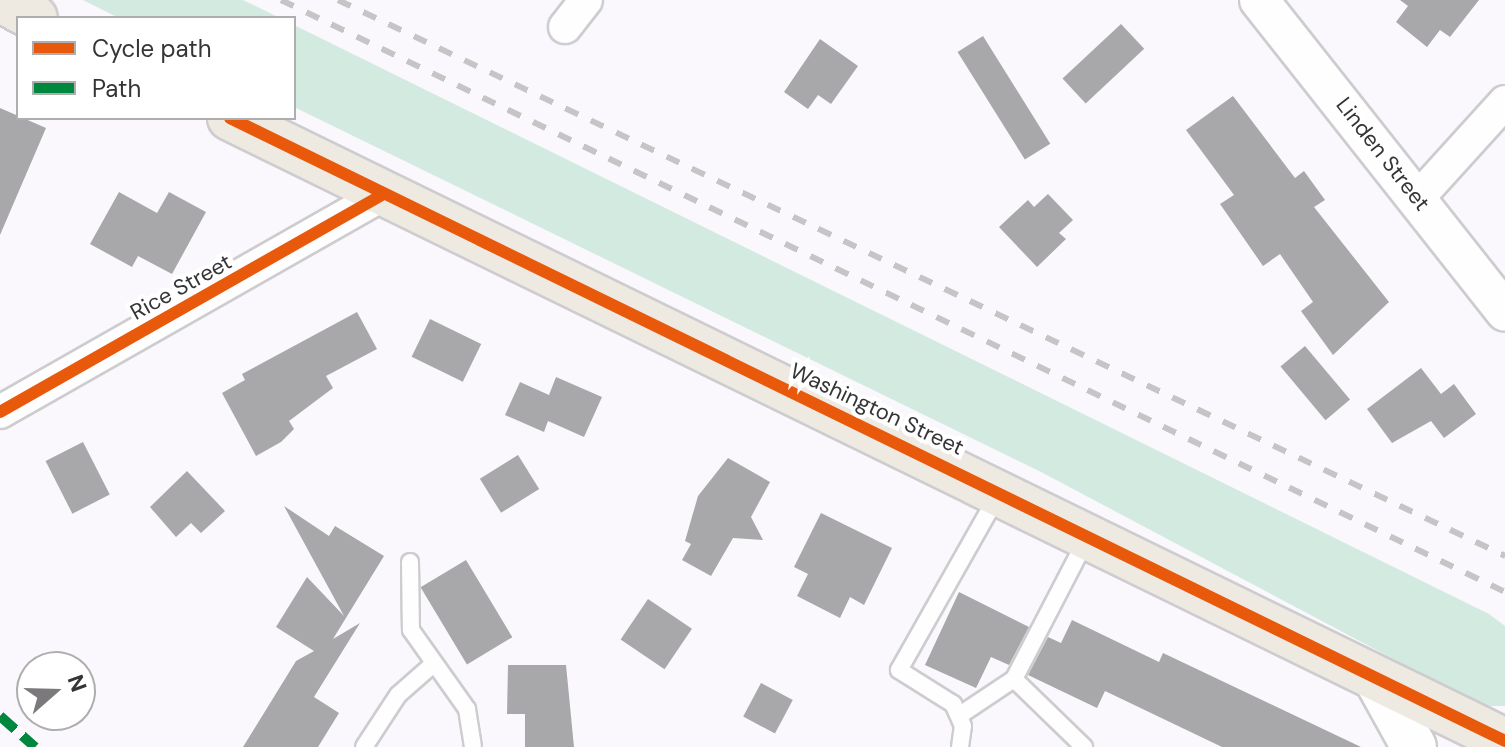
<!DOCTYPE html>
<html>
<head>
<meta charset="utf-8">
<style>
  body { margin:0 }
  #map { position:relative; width:1505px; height:747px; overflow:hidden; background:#faf8fc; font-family:"DM Sans",sans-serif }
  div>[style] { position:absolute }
  .green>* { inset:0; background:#d2eae0 }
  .building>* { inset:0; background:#a8a7aa; transform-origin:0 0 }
  .roads { filter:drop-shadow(2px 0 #cdcccf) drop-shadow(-2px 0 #cdcccf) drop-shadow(0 2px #cdcccf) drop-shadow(0 -2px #cdcccf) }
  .service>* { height:16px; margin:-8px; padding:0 8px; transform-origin:8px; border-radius:8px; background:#fefeff }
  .minor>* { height:32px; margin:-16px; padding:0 16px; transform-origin:16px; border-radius:16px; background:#fefeff }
  .tertiary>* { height:38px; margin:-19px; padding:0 19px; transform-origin:19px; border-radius:19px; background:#fefeff }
  .secondary>* { height:44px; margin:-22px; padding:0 22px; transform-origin:22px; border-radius:22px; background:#fefeff }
  .primary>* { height:44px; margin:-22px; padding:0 22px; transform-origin:22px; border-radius:22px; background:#eeeae2 }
  .rail>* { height:6px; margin-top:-3px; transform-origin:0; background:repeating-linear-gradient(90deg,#c5c5c6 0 14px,transparent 0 28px) }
  .quiet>* { height:10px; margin-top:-5px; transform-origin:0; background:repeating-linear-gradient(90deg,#00873e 0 20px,transparent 0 30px) }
  .cycleway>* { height:12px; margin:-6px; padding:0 6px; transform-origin:6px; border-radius:6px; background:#e8590c }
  span { translate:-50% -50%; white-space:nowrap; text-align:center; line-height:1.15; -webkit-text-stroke:8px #fff; paint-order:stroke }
  .street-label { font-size:22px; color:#363437 }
  .legend { position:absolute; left:16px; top:16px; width:280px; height:104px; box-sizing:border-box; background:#fff; border:2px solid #afaeaf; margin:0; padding:10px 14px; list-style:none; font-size:24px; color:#363437 }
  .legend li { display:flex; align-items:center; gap:16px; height:40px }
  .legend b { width:40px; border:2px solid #afaeaf }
  .north { position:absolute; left:16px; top:651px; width:80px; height:80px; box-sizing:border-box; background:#fff; border:2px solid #afaeaf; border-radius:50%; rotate:70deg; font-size:22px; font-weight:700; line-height:32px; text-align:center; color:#363437 }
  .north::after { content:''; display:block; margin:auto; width:28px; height:36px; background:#7b797c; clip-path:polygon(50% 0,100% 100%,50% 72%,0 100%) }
</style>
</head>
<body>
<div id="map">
  <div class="green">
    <i style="clip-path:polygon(83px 0,243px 0,280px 18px,119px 18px)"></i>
    <i style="clip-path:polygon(294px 25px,1489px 614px,1505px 626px,1505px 706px,1482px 706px,1043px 473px,294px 107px)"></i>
  </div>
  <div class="building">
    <i style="clip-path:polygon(1400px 0,1479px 0,1450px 37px,1440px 30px,1427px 47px,1396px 22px,1408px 6px)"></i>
    <i style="left:1121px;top:24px;width:34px;height:80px;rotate:47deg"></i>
    <i style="left:983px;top:36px;width:127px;height:30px;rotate:58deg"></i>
    <i style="clip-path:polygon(820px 39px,858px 66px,831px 104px,818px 95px,808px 109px,784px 92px)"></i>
    <i style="clip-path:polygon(1233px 96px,1295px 178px,1304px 171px,1325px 200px,1314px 207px,1389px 302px,1333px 355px,1301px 311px,1313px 302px,1280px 254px,1263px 266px,1220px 204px,1234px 195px,1186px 130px)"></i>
    <i style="clip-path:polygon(0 108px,46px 128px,0 235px)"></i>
    <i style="clip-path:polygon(119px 192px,157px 213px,169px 192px,206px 212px,172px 274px,138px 256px,132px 267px,90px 244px)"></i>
    <i style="clip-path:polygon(1048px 194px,1073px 220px,1059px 233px,1066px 239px,1037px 267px,999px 227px,1028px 200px,1034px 207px)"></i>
    <i style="clip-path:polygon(357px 312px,377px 349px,326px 376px,333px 388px,289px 421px,294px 429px,281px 442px,256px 456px,222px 393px,245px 380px,242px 374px)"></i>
    <i style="left:430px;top:319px;width:57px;height:42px;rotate:26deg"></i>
    <i style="left:1305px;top:346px;width:70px;height:32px;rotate:50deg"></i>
    <i style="clip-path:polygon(1421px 368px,1441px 394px,1454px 384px,1476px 414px,1444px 438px,1431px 421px,1392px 443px,1367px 409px)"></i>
    <i style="clip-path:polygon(556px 377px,602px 397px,584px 437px,548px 421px,544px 432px,505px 415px,520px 382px,549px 395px)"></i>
    <i style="left:83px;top:442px;width:59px;height:42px;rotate:63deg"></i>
    <i style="left:518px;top:455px;width:40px;height:45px;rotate:58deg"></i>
    <i style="clip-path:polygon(728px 458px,770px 482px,751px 517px,763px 540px,733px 538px,711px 576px,682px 560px,691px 544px,685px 541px,698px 496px)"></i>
    <i style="clip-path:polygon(187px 471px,225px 511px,201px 533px,191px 523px,176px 537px,150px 507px)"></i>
    <i style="clip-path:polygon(284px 506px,329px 536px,335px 526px,384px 556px,333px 639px,360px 623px,314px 697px,339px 713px,318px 747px,243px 747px,296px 661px,314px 651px,276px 627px,307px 577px,344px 616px)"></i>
    <i style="clip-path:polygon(821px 513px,892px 548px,864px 605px,850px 597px,840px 618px,797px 596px,808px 574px,794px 567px)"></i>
    <i style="left:466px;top:560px;width:90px;height:53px;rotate:59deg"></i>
    <i style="clip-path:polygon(959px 592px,1029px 627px,1009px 665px,991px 657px,976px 688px,925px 665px)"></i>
    <i style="left:648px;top:599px;width:53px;height:49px;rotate:34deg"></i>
    <i style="clip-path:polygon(1072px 620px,1159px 662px,1163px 653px,1361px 747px,1222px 747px,1105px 691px,1097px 708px,1028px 675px,1048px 637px,1061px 643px)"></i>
    <i style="clip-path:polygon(508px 665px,566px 665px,574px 747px,525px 747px,525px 714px,507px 714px)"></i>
    <i style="left:761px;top:683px;width:36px;height:38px;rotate:28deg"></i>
  </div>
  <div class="roads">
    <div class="service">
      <i style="left:410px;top:562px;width:68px;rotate:89.2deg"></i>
      <i style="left:411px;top:630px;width:97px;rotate:54.7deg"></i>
      <i style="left:467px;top:709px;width:38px;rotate:81deg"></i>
      <i style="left:1014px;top:679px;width:98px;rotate:44.2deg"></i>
      <i style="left:960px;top:715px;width:65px;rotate:-33.7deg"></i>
      <i style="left:1014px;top:679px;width:159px;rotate:-62.6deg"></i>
      <i style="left:364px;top:747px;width:62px;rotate:-56.8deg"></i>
      <i style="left:398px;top:695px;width:44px;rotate:-41.3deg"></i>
      <i style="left:960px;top:747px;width:21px;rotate:-82deg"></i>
      <i style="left:963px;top:726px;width:24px;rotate:-114deg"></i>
      <i style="left:953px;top:704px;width:64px;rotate:-147.8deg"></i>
      <i style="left:899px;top:670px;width:201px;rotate:-60.5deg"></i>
    </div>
    <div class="minor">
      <i style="left:565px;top:27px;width:34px;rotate:-52deg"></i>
      <i style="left:1417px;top:199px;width:131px;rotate:-47.8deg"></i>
      <i style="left:0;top:412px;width:438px;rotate:-29.6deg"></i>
    </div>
    <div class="tertiary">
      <i style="left:1259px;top:0;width:397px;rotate:51.7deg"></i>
    </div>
    <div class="secondary">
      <i style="left:1378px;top:682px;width:74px;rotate:61deg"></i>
    </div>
    <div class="primary">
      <i style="left:0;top:0;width:39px;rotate:27deg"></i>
      <i style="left:230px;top:118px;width:1419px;rotate:26.04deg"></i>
    </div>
  </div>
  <div class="rail">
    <i style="left:281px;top:0;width:1360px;rotate:25.81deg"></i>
    <i style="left:338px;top:0;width:1293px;rotate:25.47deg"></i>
  </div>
  <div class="quiet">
    <i style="left:0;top:716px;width:47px;rotate:41.5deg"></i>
  </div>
  <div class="cycleway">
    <i style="left:230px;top:118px;width:1419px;rotate:26.04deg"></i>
    <i style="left:0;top:412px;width:438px;rotate:-29.6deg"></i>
  </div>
  <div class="street-label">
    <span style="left:1383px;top:154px;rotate:52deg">Linden Street</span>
    <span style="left:181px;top:287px;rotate:-29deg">Rice Street</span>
    <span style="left:877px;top:409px;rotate:25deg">Washington Street</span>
  </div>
  <ul class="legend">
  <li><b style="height:10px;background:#e8590c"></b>Cycle path</li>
  <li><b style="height:10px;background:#00873e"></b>Path</li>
  </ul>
  <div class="north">N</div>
</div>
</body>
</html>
